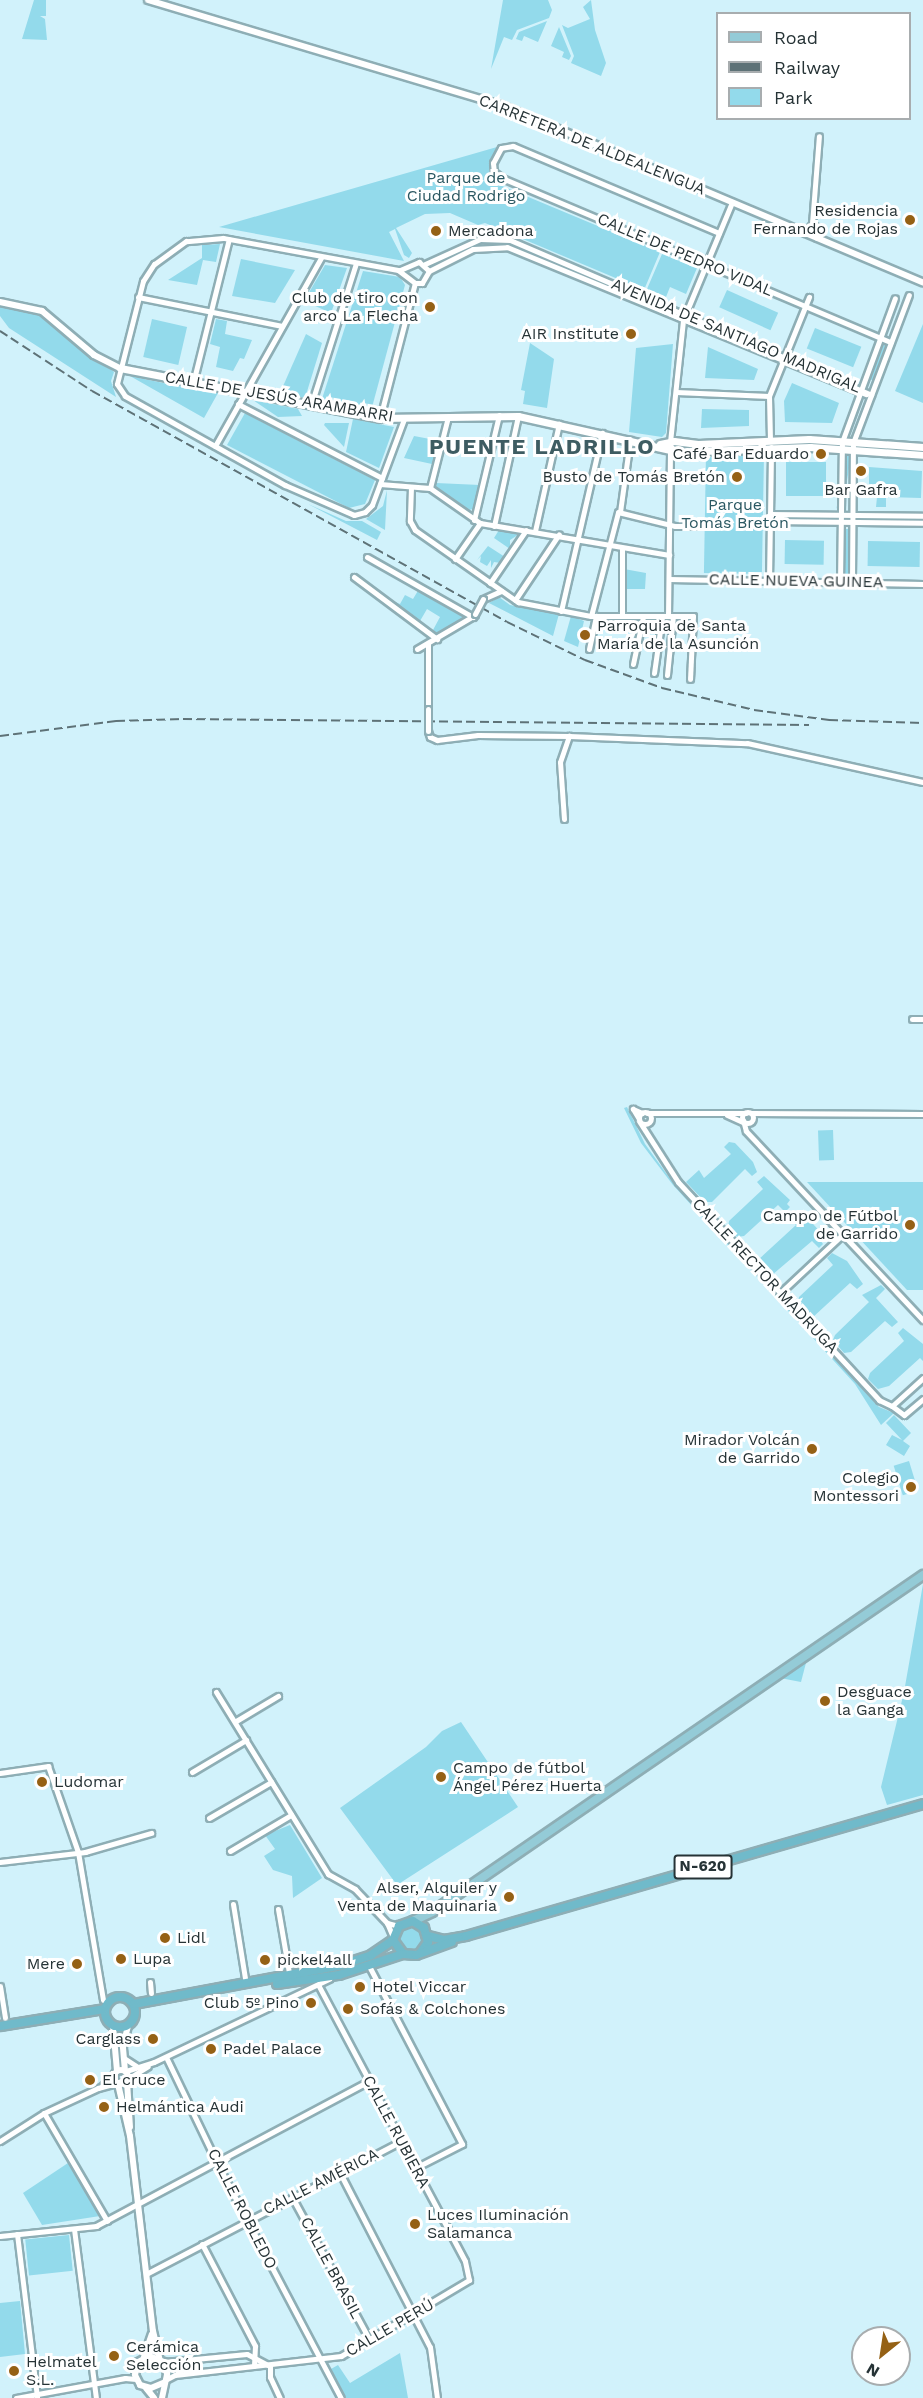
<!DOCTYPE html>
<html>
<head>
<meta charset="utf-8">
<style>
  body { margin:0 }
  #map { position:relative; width:923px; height:2398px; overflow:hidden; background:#d1f2fb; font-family:"Work Sans",sans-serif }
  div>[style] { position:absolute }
  .green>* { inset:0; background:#93daeb; transform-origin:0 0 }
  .round { border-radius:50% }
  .roads { filter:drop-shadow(2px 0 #8eaeb5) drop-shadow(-2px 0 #8eaeb5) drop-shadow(0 2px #8eaeb5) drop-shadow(0 -2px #8eaeb5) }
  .minor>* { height:5px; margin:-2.5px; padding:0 2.5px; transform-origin:2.5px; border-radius:2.5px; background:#fff }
  .minor>.ring { margin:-2.5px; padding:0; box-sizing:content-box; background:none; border:5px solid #fff; border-radius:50% }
  .tertiary>* { height:6px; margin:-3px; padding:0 3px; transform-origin:3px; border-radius:3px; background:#fff }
  .tertiary>.ring { margin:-3px; padding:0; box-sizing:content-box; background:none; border:6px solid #fff; border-radius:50% }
  .secondary>* { height:7px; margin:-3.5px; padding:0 3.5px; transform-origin:3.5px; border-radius:3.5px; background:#fff }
  .primary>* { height:8px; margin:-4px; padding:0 4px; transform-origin:4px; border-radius:4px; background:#94cbd7 }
  .trunk>* { height:8px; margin:-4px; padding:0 4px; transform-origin:4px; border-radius:4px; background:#70baca }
  .trunk>.ring { margin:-4px; padding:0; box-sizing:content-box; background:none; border:8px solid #70baca; border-radius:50% }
  .rail>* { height:1.5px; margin-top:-0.75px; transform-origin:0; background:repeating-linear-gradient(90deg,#5e7277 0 9px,transparent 0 13.5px) }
  .bridges { filter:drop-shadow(2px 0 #8eaeb5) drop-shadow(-2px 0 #8eaeb5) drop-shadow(0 2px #8eaeb5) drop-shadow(0 -2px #8eaeb5) }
  .minor-bridge>* { height:5px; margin:-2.5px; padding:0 2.5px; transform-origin:2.5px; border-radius:2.5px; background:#fff }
  .dots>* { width:16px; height:16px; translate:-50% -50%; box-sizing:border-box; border:3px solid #fff; border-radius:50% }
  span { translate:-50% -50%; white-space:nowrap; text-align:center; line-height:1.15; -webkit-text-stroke:6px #fff; paint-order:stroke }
  .shield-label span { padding:2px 4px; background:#fff; border:2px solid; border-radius:4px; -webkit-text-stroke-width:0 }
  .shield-label { font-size:15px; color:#263336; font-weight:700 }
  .street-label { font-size:16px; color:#263336 }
  .park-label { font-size:16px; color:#2b5862 }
  .poi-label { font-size:16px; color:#263336 }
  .right { translate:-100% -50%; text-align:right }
  .left { translate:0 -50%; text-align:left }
  .district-label { font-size:22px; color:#3e5c62; font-weight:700; letter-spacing:1.5px }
  .legend { position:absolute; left:716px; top:12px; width:195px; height:108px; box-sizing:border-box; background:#fff; border:2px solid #a8adaf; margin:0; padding:8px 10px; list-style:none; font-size:18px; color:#263336 }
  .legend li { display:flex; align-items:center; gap:12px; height:30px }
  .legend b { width:30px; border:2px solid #a8adaf }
  .north { position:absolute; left:851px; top:2326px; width:60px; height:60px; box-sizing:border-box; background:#fff; border:2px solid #a8adaf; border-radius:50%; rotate:210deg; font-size:16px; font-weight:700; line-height:24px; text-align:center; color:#263336 }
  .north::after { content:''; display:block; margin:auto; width:21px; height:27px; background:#956115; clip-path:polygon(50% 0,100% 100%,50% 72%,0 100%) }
</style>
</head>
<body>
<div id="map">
  <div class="green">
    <i style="clip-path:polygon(34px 0,46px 0,46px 16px,40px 16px,45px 19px,47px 40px,22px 39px)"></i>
    <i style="clip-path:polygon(503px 0,548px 0,552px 10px,549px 18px,517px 30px,512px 40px,504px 37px,491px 69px)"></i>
    <i style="clip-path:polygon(591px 0,595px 30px,606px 63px,601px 76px,571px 63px,574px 56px,562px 25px,568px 28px,590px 19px,583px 7px)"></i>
    <i style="clip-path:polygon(547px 21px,538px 42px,524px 36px,522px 41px,516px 39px,519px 32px)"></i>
    <i style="clip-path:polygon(559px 27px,571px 56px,569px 60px,562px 57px,564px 52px,551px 46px)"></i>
    <i style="clip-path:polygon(497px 147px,489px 170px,495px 183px,660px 252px,644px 290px,485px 223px,478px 225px,450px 213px,425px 214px,396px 228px,412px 253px,409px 258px,404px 255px,395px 229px,389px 232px,404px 261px,219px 227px)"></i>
    <i style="clip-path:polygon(220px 244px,216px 262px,203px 260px,197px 285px,168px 280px,202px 258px,202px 245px)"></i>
    <i style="clip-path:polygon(662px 254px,697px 268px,686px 294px,670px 287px,666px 297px,647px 289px)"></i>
    <i style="clip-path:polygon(241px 259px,295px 270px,275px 303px,232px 296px)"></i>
    <i style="clip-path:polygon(325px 265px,347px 268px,331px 313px,304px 301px)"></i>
    <i style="clip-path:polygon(363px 271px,400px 277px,405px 285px,371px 411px,321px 402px)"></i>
    <i style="left:727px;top:290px;width:56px;height:19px;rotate:24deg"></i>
    <i style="clip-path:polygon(0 306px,41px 313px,65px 331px,114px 372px,111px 381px,116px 397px,9px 328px,0 316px)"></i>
    <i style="left:152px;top:319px;width:36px;height:39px;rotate:13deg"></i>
    <i style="clip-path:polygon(216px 319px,227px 321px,225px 334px,252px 340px,244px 359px,240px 358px,233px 371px,216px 367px,220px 347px,210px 344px)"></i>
    <i style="clip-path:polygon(923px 324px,923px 403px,895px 391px)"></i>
    <i style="left:815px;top:328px;width:50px;height:22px;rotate:22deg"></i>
    <i style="clip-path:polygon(306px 334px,322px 343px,305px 398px,280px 393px)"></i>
    <i style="clip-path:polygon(530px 343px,554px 359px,547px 408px,523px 404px,525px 391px,521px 390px)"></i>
    <i style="clip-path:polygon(673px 344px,666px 433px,662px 437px,629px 432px,636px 348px)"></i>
    <i style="left:881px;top:344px;width:6px;height:37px;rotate:18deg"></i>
    <i style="clip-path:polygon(708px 347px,758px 369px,754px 380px,705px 378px)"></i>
    <i style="clip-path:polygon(130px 376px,168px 384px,218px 393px,204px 418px)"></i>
    <i style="clip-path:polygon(792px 383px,839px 403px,832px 423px,785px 422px,784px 401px)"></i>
    <i style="clip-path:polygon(253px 400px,298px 409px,302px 416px,278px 417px)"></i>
    <i style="clip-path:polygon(702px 409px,749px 410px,749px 426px,701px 428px)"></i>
    <i style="clip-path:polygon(245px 413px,375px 480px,365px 504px,349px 508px,227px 445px)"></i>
    <i style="clip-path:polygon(353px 419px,394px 427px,379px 468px,346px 452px)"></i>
    <i style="clip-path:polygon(349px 423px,344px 447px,324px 425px,325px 423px)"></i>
    <i style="clip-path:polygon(414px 436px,430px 439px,429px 443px,437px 446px,432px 464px,404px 458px)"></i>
    <i style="left:764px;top:454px;width:120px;height:58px;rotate:91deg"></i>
    <i style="left:845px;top:455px;width:6px;height:54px;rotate:9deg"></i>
    <i style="left:786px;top:462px;width:40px;height:34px"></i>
    <i style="clip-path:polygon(869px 467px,922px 471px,921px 498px,886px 497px,886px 507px,876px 507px,877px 497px,869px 497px)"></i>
    <i style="clip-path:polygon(436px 483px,480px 485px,473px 509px,465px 511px,436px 490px)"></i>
    <i style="clip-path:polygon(387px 490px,385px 530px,366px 519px,383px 506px)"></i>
    <i style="clip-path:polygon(308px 504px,346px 521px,362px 521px,381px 532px,377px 540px)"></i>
    <i style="left:843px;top:529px;width:7px;height:48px"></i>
    <i style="clip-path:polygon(499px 530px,521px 533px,510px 540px,510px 549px,494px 538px)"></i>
    <i style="left:785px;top:540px;width:39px;height:24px;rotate:1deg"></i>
    <i style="left:868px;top:541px;width:52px;height:25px;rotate:1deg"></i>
    <i style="clip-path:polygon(488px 546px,505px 557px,501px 563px,494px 562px,491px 568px,491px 560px,487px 566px,480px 562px,481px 556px,477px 560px)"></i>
    <i style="clip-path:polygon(624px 569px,646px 573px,645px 589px,624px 589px)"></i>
    <i style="clip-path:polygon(419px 589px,465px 615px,465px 619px,438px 634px,433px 630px,440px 617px,427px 609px,420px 621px,393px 601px,400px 604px,405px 595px,413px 599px)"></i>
    <i style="clip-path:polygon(499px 597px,510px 605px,559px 614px,553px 636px,489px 603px)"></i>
    <i style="clip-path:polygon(571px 616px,584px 621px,578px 647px,564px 641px)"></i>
    <i style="clip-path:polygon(627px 1107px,645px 1144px,674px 1184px,879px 1407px,894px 1413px,881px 1425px,855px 1384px,673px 1185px,641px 1143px,624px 1108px)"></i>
    <i style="left:833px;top:1130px;width:30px;height:15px;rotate:88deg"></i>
    <i style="clip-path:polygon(729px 1142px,735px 1143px,753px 1162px,757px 1172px,752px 1176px,745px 1169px,712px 1202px,705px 1202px,686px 1182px,699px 1170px,704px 1178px,731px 1154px,724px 1147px)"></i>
    <i style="clip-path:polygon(764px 1176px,790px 1200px,787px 1204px,790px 1207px,785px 1212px,778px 1205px,744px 1236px,737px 1237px,728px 1227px,729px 1221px,763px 1189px,757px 1182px)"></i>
    <i style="clip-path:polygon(807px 1182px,923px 1182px,923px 1290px,907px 1290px)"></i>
    <i style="clip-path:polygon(796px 1213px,800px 1216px,803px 1213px,824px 1236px,820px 1240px,823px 1244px,819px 1248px,812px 1241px,772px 1275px,758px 1260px,796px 1225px,790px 1219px)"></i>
    <i style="clip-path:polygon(832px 1253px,847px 1261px,863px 1284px,857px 1289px,850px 1283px,812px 1318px,798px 1303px,799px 1297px,833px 1265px,827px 1258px)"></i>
    <i style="clip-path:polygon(881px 1285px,885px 1289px,876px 1298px,898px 1322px,892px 1327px,885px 1321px,851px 1352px,844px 1353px,833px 1340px,835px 1335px,869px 1302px,862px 1295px)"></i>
    <i style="clip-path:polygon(903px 1328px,923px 1344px,923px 1361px,920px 1358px,889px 1386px,878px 1389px,868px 1379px,870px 1373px,904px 1341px,898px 1333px)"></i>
    <i style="clip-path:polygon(894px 1415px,911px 1433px,903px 1441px,910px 1446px,904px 1456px,886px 1445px,892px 1435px,902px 1440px,886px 1423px)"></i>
    <i style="left:909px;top:1461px;width:31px;height:16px;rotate:73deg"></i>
    <i style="clip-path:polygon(923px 1584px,923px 1795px,887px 1805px,881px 1787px,904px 1692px)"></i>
    <i style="clip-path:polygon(807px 1659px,801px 1682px,780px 1678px)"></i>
    <i style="clip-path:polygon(461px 1722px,518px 1807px,397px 1885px,340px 1808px,426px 1747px,442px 1731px)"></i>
    <i style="clip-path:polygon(290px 1825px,322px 1878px,293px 1898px,292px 1876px,273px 1870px,264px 1856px,275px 1849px,265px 1835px)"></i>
    <i class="round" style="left:398px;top:1927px;width:24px;height:24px"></i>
    <i style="clip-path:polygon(68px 2163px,100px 2216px,42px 2225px,23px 2193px)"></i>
    <i style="left:69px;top:2235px;width:36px;height:44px;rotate:84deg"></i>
    <i style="clip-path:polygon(20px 2301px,25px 2354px,0 2357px,0 2303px)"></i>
    <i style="clip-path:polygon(400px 2353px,408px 2398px,346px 2398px,331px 2369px,338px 2365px,350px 2383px)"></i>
  </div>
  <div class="roads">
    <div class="minor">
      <i style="left:812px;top:224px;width:7px;rotate:34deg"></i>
      <i style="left:818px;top:228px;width:10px;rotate:96deg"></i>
      <i style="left:719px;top:233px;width:224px;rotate:-157.1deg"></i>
      <i style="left:513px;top:146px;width:12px;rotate:171deg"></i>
      <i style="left:501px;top:148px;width:17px;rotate:118deg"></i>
      <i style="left:493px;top:163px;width:9px;rotate:84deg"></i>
      <i style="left:494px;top:172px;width:10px;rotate:37deg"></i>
      <i style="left:502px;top:178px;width:422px;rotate:22.9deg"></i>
      <i style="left:805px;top:233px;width:11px;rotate:-52deg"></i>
      <i style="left:812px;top:224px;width:88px;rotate:-85.5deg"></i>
      <i style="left:425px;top:264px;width:60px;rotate:-24.4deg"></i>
      <i style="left:480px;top:239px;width:30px;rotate:2deg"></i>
      <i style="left:510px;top:240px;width:393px;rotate:23.2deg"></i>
      <i style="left:400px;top:270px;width:21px;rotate:-23deg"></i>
      <i style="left:419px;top:262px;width:13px;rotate:42deg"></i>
      <i style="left:429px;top:271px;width:14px;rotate:120deg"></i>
      <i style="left:422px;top:283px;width:7px;rotate:180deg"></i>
      <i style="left:415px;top:283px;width:21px;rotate:-143deg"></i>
      <i style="left:398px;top:270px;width:178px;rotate:-169.6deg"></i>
      <i style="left:223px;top:238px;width:37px;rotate:175deg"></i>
      <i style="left:186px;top:241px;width:39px;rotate:144deg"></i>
      <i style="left:154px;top:264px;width:20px;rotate:123deg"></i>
      <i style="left:143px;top:281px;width:106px;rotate:104.2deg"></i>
      <i style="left:117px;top:384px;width:14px;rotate:56deg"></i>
      <i style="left:125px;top:396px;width:183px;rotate:29.1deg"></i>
      <i style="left:285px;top:485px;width:75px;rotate:23.5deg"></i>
      <i style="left:354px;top:515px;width:11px;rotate:-15deg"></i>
      <i style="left:365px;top:512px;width:10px;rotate:-45deg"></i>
      <i style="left:372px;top:505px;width:92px;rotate:-69.6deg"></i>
      <i style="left:429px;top:271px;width:49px;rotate:-26.6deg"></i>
      <i style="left:473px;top:249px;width:34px;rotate:-3deg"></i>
      <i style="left:507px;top:247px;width:388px;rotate:22.3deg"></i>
      <i style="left:138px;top:297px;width:147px;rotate:11.4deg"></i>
      <i style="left:193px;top:383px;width:148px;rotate:-76deg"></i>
      <i style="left:676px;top:392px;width:93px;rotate:2.5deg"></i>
      <i style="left:238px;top:404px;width:162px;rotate:27.2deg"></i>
      <i style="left:311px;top:405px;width:149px;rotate:-72.4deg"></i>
      <i style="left:380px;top:418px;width:139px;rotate:-75.5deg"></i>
      <i style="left:770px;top:440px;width:44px;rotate:-91.3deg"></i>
      <i style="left:769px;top:396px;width:107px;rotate:-68deg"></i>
      <i style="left:670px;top:442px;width:123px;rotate:-83.9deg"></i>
      <i style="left:683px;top:320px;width:128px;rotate:-67.4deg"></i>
      <i style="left:215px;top:446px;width:216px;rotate:-60.6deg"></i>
      <i style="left:380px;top:484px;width:50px;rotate:4.6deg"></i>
      <i style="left:430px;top:488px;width:61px;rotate:35deg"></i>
      <i style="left:480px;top:523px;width:192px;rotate:9.6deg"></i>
      <i style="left:411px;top:487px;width:34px;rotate:92deg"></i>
      <i style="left:410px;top:521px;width:10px;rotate:61deg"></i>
      <i style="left:415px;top:530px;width:126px;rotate:35deg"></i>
      <i style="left:518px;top:602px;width:74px;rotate:10.9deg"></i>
      <i style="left:591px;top:616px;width:102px"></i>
      <i style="left:693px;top:616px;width:63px;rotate:92.7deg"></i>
      <i style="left:430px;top:488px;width:73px;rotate:-75.8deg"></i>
      <i style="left:620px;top:512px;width:73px;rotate:-82.1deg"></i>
      <i style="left:770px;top:514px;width:153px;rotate:0.7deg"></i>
      <i style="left:474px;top:520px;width:108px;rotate:-76.6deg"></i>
      <i style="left:770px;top:521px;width:153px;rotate:0.7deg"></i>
      <i style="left:494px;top:526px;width:113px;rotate:-77.7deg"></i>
      <i style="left:535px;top:531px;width:110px;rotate:-77.4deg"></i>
      <i style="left:367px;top:557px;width:122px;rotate:29.5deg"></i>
      <i style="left:455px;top:559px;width:44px;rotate:-55.2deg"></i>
      <i style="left:354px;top:577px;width:104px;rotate:36.8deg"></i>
      <i style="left:669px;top:579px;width:254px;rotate:1.1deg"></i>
      <i style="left:769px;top:580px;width:133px;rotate:-89.1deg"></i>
      <i style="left:840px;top:582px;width:140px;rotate:-89.2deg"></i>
      <i style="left:842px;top:442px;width:153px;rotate:-69.8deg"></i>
      <i style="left:852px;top:582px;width:139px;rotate:-89.6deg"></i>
      <i style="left:853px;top:443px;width:158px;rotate:-69.3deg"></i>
      <i style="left:490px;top:583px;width:64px;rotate:-55.8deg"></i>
      <i style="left:483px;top:599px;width:20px;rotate:-24deg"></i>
      <i style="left:515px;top:600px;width:79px;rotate:-56.3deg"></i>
      <i style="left:561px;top:611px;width:183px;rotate:-77deg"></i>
      <i style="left:591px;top:616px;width:107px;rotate:-75.4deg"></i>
      <i style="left:618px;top:512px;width:59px;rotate:13.8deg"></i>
      <i style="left:675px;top:526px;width:33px"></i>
      <i style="left:622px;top:616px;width:67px;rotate:-90deg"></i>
      <i style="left:668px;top:616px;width:166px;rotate:-89.3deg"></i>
      <i style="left:417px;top:649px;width:67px;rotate:-30.4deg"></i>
      <i style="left:589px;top:649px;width:34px;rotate:-78deg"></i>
      <i style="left:633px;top:664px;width:48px;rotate:-78deg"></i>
      <i style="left:654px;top:673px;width:57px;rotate:-81.9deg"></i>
      <i style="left:667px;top:675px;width:59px;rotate:-84.2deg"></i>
      <i style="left:428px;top:709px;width:65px;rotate:-90deg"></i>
      <i style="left:428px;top:731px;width:6px;rotate:72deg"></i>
      <i style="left:430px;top:737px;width:8px;rotate:23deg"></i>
      <i style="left:437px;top:740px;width:41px;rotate:-7deg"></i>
      <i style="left:478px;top:735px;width:91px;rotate:0.6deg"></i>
      <i style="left:569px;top:736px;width:178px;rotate:2.3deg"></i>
      <i style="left:747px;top:743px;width:180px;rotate:12.5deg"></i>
      <i style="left:564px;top:819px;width:57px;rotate:-94deg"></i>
      <i style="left:560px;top:762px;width:28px;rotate:-71deg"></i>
      <i style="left:912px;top:1019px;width:11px"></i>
      <i class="ring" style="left:639px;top:1112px;width:7px;height:7px"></i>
      <i class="ring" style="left:742.5px;top:1112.5px;width:6px;height:6px"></i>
      <i style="left:647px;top:1113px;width:99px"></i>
      <i style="left:751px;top:1113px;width:172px;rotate:0.3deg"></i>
      <i style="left:727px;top:1115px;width:20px;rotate:24deg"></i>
      <i style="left:639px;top:1119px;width:12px;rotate:-121deg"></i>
      <i style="left:633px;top:1109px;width:10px;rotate:24deg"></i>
      <i style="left:743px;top:1120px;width:11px;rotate:75deg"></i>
      <i style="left:746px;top:1131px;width:259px;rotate:46.9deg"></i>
      <i style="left:639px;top:1121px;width:72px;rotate:57.4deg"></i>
      <i style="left:678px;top:1182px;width:297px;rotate:47.3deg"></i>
      <i style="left:879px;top:1400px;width:14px;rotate:25deg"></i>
      <i style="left:780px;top:1293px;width:86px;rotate:-43.1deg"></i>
      <i style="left:892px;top:1406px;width:42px;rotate:-42.1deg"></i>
      <i style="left:892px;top:1406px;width:15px;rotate:37deg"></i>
      <i style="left:904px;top:1415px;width:25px;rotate:-40deg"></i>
      <i style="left:216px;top:1692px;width:214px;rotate:58.4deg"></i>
      <i style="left:328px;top:1874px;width:31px;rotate:29deg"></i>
      <i style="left:355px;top:1889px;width:47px;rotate:46.7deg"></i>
      <i style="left:236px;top:1721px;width:49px;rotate:-30.8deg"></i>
      <i style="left:192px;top:1772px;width:63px;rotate:-30.7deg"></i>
      <i style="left:0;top:1773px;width:49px;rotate:-8.3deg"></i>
      <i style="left:48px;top:1766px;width:91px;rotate:70.8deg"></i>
      <i style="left:78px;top:1852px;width:150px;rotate:80.4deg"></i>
      <i style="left:209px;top:1818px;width:72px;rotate:-30.1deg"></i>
      <i style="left:230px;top:1851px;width:71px;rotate:-30.5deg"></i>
      <i style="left:0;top:1862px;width:86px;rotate:-6.7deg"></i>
      <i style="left:85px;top:1852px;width:69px;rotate:-16.1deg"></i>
      <i style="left:233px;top:1904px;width:75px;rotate:80.8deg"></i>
      <i style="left:278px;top:1909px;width:65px;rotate:80.2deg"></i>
      <i style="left:393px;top:1937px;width:15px;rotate:-113deg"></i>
      <i style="left:387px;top:1923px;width:12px;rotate:14deg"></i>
      <i style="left:369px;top:1966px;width:201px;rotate:62.4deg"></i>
      <i style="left:462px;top:2144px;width:53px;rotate:152.9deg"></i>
      <i style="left:150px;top:1982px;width:11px;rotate:85deg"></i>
      <i style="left:0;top:1986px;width:32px;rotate:81deg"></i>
      <i style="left:166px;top:2057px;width:122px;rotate:64.3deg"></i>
      <i style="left:219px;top:2167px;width:261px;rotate:62.2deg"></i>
      <i style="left:124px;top:2058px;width:17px;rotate:33deg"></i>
      <i style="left:126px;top:2071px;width:29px;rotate:-18deg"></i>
      <i style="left:154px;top:2062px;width:194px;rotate:-25.4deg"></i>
      <i style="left:129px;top:2078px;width:22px;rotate:-32deg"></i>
      <i style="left:102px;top:2086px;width:16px;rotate:-43deg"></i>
      <i style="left:44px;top:2113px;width:125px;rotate:59.7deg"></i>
      <i style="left:0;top:2141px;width:52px;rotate:-32.5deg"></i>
      <i style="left:44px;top:2113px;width:60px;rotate:-24.8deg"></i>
      <i style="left:98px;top:2088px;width:20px;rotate:-15deg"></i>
      <i style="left:340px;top:2173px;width:196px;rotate:62.7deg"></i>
      <i style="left:430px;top:2347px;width:51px;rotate:82.2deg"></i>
      <i style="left:292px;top:2197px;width:162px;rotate:61.5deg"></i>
      <i style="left:74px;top:2229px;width:170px;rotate:82.6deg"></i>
      <i style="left:17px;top:2234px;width:165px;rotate:83deg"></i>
      <i style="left:0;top:2236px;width:97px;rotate:-5.9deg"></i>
      <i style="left:96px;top:2226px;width:309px;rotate:-28deg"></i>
      <i style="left:202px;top:2244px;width:115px;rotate:62.5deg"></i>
      <i style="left:255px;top:2346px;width:20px;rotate:93deg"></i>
      <i style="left:146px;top:2274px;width:288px;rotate:-27.5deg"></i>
      <i style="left:164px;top:2362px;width:83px;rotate:-5.5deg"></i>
      <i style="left:247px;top:2354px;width:24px;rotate:28deg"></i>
      <i style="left:270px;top:2366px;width:11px;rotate:90deg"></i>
      <i style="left:270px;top:2377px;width:23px;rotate:65deg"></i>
      <i style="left:165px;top:2380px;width:11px;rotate:-27deg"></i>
      <i style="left:175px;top:2375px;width:167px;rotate:-6.5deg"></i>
      <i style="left:341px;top:2356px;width:149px;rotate:-30.7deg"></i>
      <i style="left:469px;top:2280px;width:19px;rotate:-102deg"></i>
      <i style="left:465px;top:2261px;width:313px;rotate:-118deg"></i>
      <i style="left:16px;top:2398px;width:111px;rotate:-10.4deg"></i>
      <i style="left:125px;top:2378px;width:11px;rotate:5deg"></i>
    </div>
    <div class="tertiary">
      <i style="left:148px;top:0;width:368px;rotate:16.6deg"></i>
      <i style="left:501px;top:105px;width:458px;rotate:22.8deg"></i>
      <i style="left:0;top:302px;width:43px;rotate:12.1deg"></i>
      <i style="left:42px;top:311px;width:68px;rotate:40.2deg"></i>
      <i style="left:94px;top:355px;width:29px;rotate:27deg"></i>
      <i style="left:113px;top:2026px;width:45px;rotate:84.9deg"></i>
      <i class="ring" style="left:114px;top:2070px;width:8px;height:8px"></i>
      <i style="left:125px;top:2071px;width:25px;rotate:-95deg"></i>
      <i style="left:123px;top:2046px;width:21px;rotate:-76deg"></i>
      <i style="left:127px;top:2082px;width:45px;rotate:86.2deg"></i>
      <i style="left:118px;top:2084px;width:53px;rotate:77deg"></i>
      <i style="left:130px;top:2136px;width:196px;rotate:83.3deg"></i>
      <i style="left:153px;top:2331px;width:28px;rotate:77deg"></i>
      <i style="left:144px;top:2357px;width:24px;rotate:-71deg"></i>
      <i style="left:146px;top:2388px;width:13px;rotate:51deg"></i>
      <i style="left:162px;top:2398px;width:25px;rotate:-78deg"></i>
      <i style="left:167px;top:2374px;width:12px;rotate:-104deg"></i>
      <i style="left:164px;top:2362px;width:16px;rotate:-158deg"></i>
      <i style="left:149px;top:2356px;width:13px;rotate:151deg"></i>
      <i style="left:138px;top:2362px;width:13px;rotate:103deg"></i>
      <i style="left:135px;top:2375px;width:11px;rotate:63deg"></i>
      <i style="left:140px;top:2385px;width:11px;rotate:15deg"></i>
      <i style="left:151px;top:2388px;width:13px;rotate:-23deg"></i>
    </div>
    <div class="secondary">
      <i style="left:120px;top:368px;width:265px;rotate:10.9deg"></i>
      <i style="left:380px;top:418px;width:138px;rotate:-0.8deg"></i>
      <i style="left:518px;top:416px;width:156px;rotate:12.6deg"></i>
      <i style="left:660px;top:444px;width:14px;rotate:-12deg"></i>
      <i style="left:674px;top:441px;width:24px;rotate:7deg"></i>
      <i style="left:698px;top:444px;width:111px;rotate:-2.6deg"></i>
      <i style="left:809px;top:439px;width:114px;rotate:4deg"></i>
      <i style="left:669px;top:446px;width:8px;rotate:45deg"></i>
      <i style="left:675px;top:452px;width:135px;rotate:-2.1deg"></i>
      <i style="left:810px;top:447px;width:113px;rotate:4deg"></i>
    </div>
    <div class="primary">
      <i style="left:413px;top:1921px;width:21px;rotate:-25deg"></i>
      <i style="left:432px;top:1912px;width:596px;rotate:-34.46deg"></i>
    </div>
    <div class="trunk">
      <i style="left:428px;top:1936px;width:16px;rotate:14deg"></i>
      <i style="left:444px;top:1940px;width:22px;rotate:-10deg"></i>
      <i style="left:466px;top:1936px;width:476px;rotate:-16.1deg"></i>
      <i style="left:421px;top:1952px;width:12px;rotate:-55deg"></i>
      <i style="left:428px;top:1942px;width:15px;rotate:-106deg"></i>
      <i style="left:424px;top:1928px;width:13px;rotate:-148deg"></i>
      <i style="left:413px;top:1921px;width:15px;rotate:160deg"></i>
      <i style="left:399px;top:1926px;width:15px;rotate:113deg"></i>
      <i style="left:393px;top:1940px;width:17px;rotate:54deg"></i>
      <i style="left:403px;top:1954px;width:13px;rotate:4deg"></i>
      <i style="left:416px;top:1955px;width:38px;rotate:-20deg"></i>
      <i style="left:277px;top:1984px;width:63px;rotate:-8.3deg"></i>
      <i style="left:339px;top:1975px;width:67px;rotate:-18.2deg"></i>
      <i class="ring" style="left:105px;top:1997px;width:22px;height:22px"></i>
      <i style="left:134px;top:2004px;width:208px;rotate:-10.6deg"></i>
      <i style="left:338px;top:1966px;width:35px;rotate:-18deg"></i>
      <i style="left:371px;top:1955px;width:27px;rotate:-34deg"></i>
      <i style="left:0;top:2026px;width:106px;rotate:-9.2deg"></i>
    </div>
  </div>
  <div class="rail">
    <i style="left:0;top:331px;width:110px;rotate:33.1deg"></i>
    <i style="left:92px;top:391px;width:475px;rotate:29.1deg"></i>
    <i style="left:507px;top:622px;width:87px;rotate:26deg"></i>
    <i style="left:585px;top:660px;width:82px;rotate:20deg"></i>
    <i style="left:662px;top:688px;width:95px;rotate:13.4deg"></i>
    <i style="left:754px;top:710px;width:76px;rotate:7.6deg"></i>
    <i style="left:829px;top:720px;width:94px;rotate:1.8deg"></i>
    <i style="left:0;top:736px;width:117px;rotate:-7.4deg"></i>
    <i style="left:116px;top:721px;width:67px;rotate:-1.7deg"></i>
    <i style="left:183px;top:719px;width:626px;rotate:0.55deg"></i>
  </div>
  <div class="bridges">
    <div class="minor-bridge">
      <i style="left:475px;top:614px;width:17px;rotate:-62deg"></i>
      <i style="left:428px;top:731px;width:22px;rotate:-90deg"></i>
    </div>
  </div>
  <div class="dots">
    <i style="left:910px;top:220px;background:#956115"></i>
    <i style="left:436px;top:231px;background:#956115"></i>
    <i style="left:430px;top:307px;background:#956115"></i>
    <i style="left:631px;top:334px;background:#956115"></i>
    <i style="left:821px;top:454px;background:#956115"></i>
    <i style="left:861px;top:471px;background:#956115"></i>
    <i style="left:737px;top:477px;background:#956115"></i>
    <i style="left:585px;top:635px;background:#956115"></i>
    <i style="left:910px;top:1225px;background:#956115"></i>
    <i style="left:812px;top:1449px;background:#956115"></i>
    <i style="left:911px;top:1487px;background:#956115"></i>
    <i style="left:825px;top:1701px;background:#956115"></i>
    <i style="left:441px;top:1777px;background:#956115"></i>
    <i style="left:42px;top:1782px;background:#956115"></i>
    <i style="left:509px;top:1897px;background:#956115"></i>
    <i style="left:165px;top:1938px;background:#956115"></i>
    <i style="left:121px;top:1959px;background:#956115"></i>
    <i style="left:265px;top:1960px;background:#956115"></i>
    <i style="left:77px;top:1964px;background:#956115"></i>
    <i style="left:360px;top:1987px;background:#956115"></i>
    <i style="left:311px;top:2003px;background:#956115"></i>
    <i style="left:348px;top:2009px;background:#956115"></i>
    <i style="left:153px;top:2039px;background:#956115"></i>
    <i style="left:211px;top:2049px;background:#956115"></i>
    <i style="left:90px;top:2080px;background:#956115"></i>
    <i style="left:104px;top:2107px;background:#956115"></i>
    <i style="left:415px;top:2224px;background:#956115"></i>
    <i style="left:114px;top:2356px;background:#956115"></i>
    <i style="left:14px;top:2371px;background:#956115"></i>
  </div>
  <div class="shield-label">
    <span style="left:703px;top:1867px">N-620</span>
  </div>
  <div class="street-label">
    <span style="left:592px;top:145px;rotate:22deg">CARRETERA DE ALDEALENGUA</span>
    <span style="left:685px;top:255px;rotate:23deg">CALLE DE PEDRO VIDAL</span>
    <span style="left:736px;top:336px;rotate:23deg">AVENIDA DE SANTIAGO MADRIGAL</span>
    <span style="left:279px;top:397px;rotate:10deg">CALLE DE JESÚS ARAMBARRI</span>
    <span style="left:796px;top:581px;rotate:1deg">CALLE NUEVA GUINEA</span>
    <span style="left:765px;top:1276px;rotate:47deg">CALLE RECTOR MADRUGA</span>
    <span style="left:396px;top:2132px;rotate:62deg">CALLE RUBIERA</span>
    <span style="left:321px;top:2182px;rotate:-27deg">CALLE AMÉRICA</span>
    <span style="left:242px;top:2209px;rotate:63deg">CALLE ROBLEDO</span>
    <span style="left:331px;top:2268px;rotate:62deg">CALLE BRASIL</span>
    <span style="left:390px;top:2328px;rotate:-30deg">CALLE PERÚ</span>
  </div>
  <div class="park-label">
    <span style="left:466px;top:187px">Parque de<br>Ciudad Rodrigo</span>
    <span style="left:735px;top:514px">Parque<br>Tomás Bretón</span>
  </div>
  <div class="poi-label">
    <span class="right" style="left:898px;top:220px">Residencia<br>Fernando de Rojas</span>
    <span class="left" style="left:448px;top:231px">Mercadona</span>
    <span class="right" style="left:418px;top:307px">Club de tiro con<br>arco La Flecha</span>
    <span class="right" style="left:619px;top:334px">AIR Institute</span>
    <span class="right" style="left:809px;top:454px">Café Bar Eduardo</span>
    <span class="right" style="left:725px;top:477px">Busto de Tomás Bretón</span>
    <span style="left:861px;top:490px">Bar Gafra</span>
    <span class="left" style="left:597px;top:635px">Parroquia de Santa<br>María de la Asunción</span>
    <span class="right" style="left:898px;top:1225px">Campo de Fútbol<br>de Garrido</span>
    <span class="right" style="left:800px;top:1449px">Mirador Volcán<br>de Garrido</span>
    <span class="right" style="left:899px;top:1487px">Colegio<br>Montessori</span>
    <span class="left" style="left:837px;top:1701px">Desguace<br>la Ganga</span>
    <span class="left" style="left:453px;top:1777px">Campo de fútbol<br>Ángel Pérez Huerta</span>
    <span class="left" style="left:54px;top:1782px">Ludomar</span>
    <span class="right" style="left:497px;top:1897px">Alser, Alquiler y<br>Venta de Maquinaria</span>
    <span class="left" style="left:177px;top:1938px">Lidl</span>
    <span class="left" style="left:133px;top:1959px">Lupa</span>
    <span class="left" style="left:277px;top:1960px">pickel4all</span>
    <span class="right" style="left:65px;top:1964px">Mere</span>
    <span class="left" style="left:372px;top:1987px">Hotel Viccar</span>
    <span class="right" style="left:299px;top:2003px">Club 5º Pino</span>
    <span class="left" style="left:360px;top:2009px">Sofás &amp; Colchones</span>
    <span class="right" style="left:141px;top:2039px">Carglass</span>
    <span class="left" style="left:223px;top:2049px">Padel Palace</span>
    <span class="left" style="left:102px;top:2080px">El cruce</span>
    <span class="left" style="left:116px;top:2107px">Helmántica Audi</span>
    <span class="left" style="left:427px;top:2224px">Luces Iluminación<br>Salamanca</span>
    <span class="left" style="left:126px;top:2356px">Cerámica<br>Selección</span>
    <span class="left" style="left:26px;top:2371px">Helmatel<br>S.L.</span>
  </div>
  <div class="district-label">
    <span style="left:542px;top:447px">PUENTE LADRILLO</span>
  </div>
  <ul class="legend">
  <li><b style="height:8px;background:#94cbd7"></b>Road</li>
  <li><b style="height:8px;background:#5e7277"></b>Railway</li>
  <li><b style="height:16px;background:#93daeb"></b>Park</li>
  </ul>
  <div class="north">N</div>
</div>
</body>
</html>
